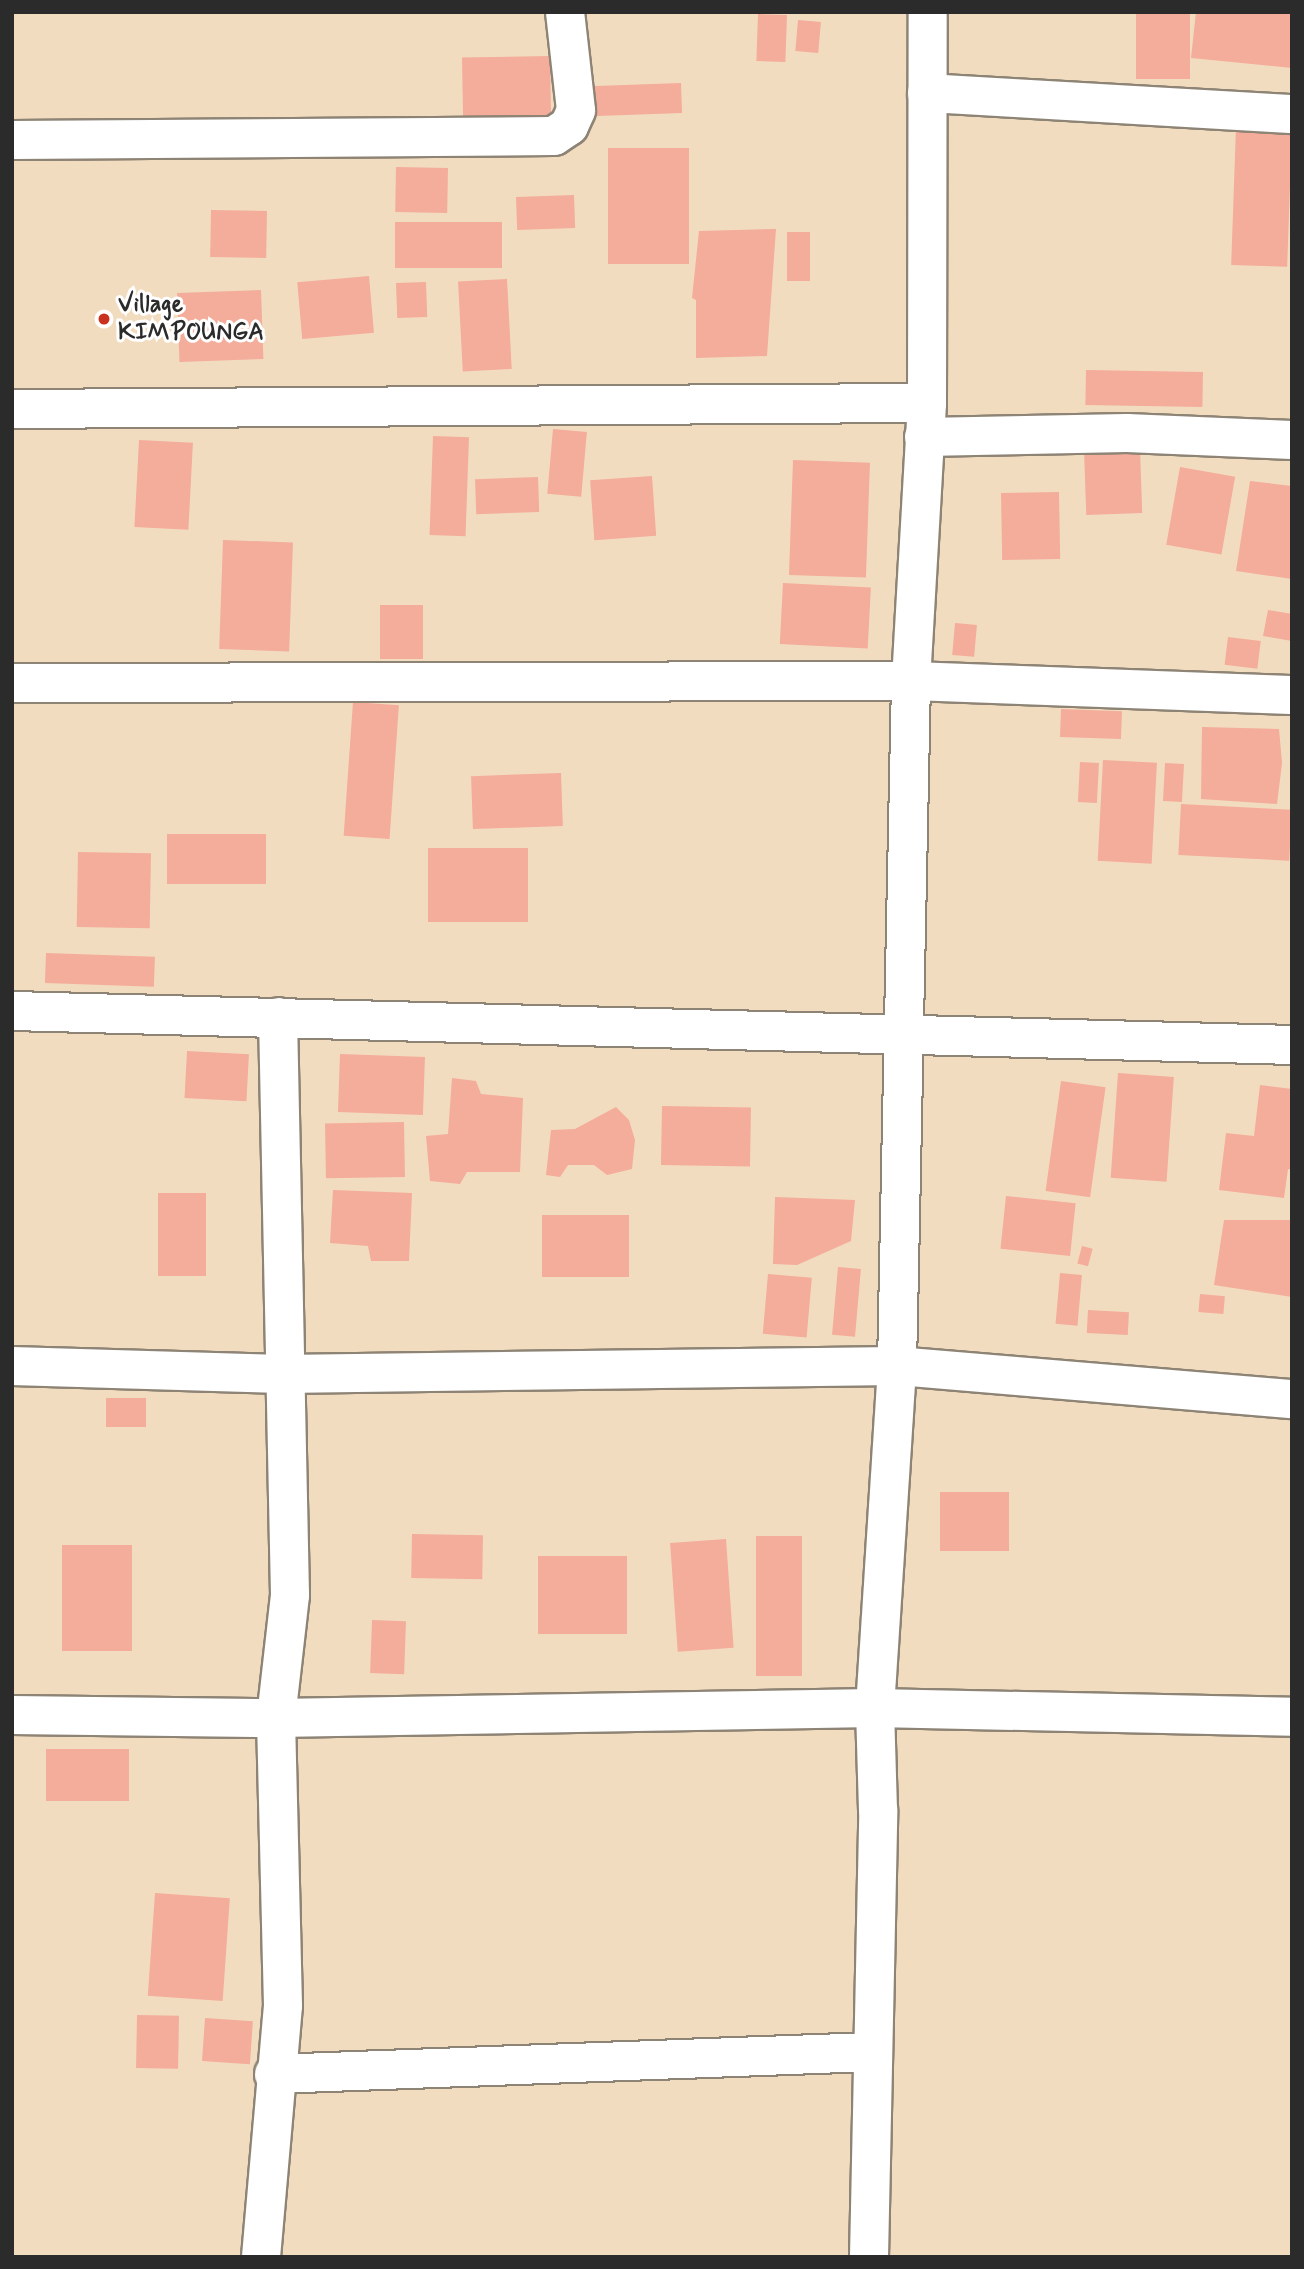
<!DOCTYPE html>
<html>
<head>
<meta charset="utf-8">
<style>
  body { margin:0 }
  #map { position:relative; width:1304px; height:2269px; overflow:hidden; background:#f2dcbf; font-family:Mynerve,sans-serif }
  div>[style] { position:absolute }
  .building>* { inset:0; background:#f4ac9b; transform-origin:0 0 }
  .roads { filter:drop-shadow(2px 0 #8e8475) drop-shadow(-2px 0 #8e8475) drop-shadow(0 2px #8e8475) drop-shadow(0 -2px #8e8475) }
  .minor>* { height:38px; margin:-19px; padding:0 19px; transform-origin:19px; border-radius:19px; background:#fff }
  .dots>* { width:19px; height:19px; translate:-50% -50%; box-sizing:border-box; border:4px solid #fff; border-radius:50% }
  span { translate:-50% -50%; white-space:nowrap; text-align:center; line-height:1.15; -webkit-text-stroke:6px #fff; paint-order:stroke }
  .poi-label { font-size:24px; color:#2b2b2b; font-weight:700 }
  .left { translate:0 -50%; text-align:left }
  .frame { position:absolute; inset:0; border:14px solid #2b2b2b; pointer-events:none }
</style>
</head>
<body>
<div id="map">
  <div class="building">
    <i style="left:1136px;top:12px;width:54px;height:67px"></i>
    <i style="clip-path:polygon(1196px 12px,1292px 12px,1292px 68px,1191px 58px)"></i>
    <i style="left:758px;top:14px;width:29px;height:47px;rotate:2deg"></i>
    <i style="left:798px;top:20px;width:23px;height:31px;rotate:5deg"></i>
    <i style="left:550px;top:56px;width:63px;height:88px;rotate:89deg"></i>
    <i style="left:681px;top:83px;width:30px;height:92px;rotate:88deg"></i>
    <i style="left:1236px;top:127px;width:56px;height:138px;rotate:2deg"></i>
    <i style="left:608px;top:148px;width:81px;height:116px"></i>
    <i style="left:396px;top:167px;width:52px;height:45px;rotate:1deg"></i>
    <i style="left:574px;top:195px;width:33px;height:58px;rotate:88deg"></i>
    <i style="left:211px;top:210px;width:56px;height:47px;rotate:1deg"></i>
    <i style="left:502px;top:222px;width:46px;height:107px;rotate:90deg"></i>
    <i style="clip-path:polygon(776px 229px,767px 356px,696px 358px,696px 300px,692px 298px,699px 231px)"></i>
    <i style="left:787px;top:232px;width:23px;height:49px"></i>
    <i style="left:369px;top:276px;width:57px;height:72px;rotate:85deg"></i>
    <i style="left:507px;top:279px;width:90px;height:49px;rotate:87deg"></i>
    <i style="left:426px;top:282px;width:35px;height:30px;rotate:88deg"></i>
    <i style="left:261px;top:290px;width:69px;height:84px;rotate:88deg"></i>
    <i style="left:1086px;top:370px;width:117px;height:35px;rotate:1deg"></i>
    <i style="left:553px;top:429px;width:34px;height:65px;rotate:5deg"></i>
    <i style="left:433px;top:436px;width:36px;height:99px;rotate:2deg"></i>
    <i style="left:139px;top:440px;width:54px;height:87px;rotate:3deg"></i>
    <i style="left:1140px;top:449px;width:64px;height:56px;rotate:88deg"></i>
    <i style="left:793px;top:460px;width:77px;height:115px;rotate:2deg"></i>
    <i style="left:1180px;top:467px;width:56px;height:79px;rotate:10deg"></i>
    <i style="left:652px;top:476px;width:60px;height:62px;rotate:86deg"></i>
    <i style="left:538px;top:477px;width:35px;height:63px;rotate:88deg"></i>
    <i style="clip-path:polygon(1250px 481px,1292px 486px,1292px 579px,1236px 571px)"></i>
    <i style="left:1059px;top:492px;width:67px;height:58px;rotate:89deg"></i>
    <i style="left:223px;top:540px;width:70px;height:109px;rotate:2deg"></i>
    <i style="left:783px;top:583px;width:88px;height:61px;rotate:3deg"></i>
    <i style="left:380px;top:605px;width:43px;height:54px"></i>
    <i style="clip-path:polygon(1268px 610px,1292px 614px,1292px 641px,1263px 636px)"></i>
    <i style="left:955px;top:623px;width:22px;height:32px;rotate:5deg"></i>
    <i style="left:1228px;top:637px;width:33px;height:28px;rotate:7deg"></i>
    <i style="left:353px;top:702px;width:46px;height:134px;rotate:4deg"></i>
    <i style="left:1061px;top:709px;width:61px;height:28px;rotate:2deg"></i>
    <i style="clip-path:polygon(1202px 727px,1279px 729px,1282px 763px,1277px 804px,1201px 799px)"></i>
    <i style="left:1103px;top:760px;width:54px;height:101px;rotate:3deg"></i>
    <i style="left:1080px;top:762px;width:19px;height:40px;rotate:3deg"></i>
    <i style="left:1165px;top:763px;width:19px;height:38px;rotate:3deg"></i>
    <i style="left:561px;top:773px;width:53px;height:90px;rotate:88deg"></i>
    <i style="left:1181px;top:804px;width:111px;height:51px;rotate:3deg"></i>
    <i style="left:167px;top:834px;width:99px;height:50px"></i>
    <i style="left:528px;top:848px;width:74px;height:100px;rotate:90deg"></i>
    <i style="left:78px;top:852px;width:73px;height:75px;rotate:1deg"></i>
    <i style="left:46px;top:953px;width:109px;height:30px;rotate:2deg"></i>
    <i style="left:187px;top:1051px;width:62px;height:47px;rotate:3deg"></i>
    <i style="left:340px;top:1054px;width:85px;height:58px;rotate:2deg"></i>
    <i style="left:1118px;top:1073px;width:56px;height:105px;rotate:4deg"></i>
    <i style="clip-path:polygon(452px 1078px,476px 1081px,481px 1094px,523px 1098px,520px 1172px,467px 1172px,460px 1184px,430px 1181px,426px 1136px,448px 1134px)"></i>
    <i style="left:1061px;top:1081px;width:45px;height:111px;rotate:8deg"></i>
    <i style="clip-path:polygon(1260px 1085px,1292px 1089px,1292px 1170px,1288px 1169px,1284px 1198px,1219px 1190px,1226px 1133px,1254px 1136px)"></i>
    <i style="left:662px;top:1106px;width:89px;height:59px;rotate:1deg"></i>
    <i style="clip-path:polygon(616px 1107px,629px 1120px,635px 1140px,632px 1169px,607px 1175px,594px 1165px,568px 1165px,560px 1177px,546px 1175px,551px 1130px,575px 1129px)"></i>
    <i style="left:404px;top:1122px;width:55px;height:79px;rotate:89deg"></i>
    <i style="clip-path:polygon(333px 1190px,412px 1193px,409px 1261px,371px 1261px,368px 1246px,330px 1243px)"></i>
    <i style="left:158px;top:1193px;width:48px;height:83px"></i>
    <i style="left:1006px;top:1196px;width:70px;height:53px;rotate:6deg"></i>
    <i style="clip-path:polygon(775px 1197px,855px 1200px,851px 1241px,797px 1265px,773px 1264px)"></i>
    <i style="left:542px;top:1215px;width:87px;height:62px"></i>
    <i style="clip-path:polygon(1224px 1220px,1292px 1220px,1292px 1297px,1214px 1285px)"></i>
    <i style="left:1082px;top:1246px;width:11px;height:18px;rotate:15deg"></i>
    <i style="left:838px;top:1267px;width:23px;height:68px;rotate:5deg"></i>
    <i style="left:1060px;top:1273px;width:22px;height:51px;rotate:5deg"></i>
    <i style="left:768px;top:1274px;width:44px;height:60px;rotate:5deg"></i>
    <i style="left:1200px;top:1294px;width:25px;height:18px;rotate:5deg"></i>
    <i style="left:1088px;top:1310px;width:41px;height:23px;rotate:3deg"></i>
    <i style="left:106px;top:1398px;width:40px;height:29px"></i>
    <i style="left:940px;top:1492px;width:69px;height:59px"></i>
    <i style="left:412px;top:1534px;width:71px;height:44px;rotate:1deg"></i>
    <i style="left:802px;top:1536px;width:140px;height:46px;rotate:90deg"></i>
    <i style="left:726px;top:1539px;width:109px;height:56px;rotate:86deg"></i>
    <i style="left:62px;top:1545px;width:70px;height:106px"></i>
    <i style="left:538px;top:1556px;width:89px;height:78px"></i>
    <i style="left:372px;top:1620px;width:34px;height:53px;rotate:2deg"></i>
    <i style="left:46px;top:1749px;width:83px;height:52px"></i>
    <i style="left:155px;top:1893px;width:75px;height:103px;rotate:4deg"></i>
    <i style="left:137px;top:2015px;width:42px;height:53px;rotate:1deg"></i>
    <i style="left:205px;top:2018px;width:48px;height:43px;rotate:4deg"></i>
  </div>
  <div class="roads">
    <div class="minor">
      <i style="left:927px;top:93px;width:366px;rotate:3.3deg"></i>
      <i style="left:12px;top:140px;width:542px;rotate:-0.42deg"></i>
      <i style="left:554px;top:136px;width:18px;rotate:-34deg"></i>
      <i style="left:569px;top:126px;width:17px;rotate:-66deg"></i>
      <i style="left:576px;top:110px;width:99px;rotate:-96.4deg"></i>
      <i style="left:12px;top:409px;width:915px;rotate:-0.38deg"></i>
      <i style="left:924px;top:437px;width:203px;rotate:-1.1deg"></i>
      <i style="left:1127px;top:433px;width:165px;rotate:2.4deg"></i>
      <i style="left:12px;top:683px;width:899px;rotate:-0.13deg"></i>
      <i style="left:911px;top:681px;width:381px;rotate:2.1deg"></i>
      <i style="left:12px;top:1011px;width:1280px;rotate:1.52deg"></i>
      <i style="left:12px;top:1366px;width:270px;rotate:1.7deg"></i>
      <i style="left:282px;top:1374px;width:615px;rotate:-0.75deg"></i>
      <i style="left:897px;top:1366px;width:396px;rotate:4.8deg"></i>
      <i style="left:12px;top:1715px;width:264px;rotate:0.7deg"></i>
      <i style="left:276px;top:1718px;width:599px;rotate:-0.96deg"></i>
      <i style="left:875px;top:1708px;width:417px;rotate:1.2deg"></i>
      <i style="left:274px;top:2074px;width:597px;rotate:-2.11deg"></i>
      <i style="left:261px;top:2257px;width:252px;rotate:-85deg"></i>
      <i style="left:283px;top:2006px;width:288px;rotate:-91.4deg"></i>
      <i style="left:276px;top:1718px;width:124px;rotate:-83.5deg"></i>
      <i style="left:290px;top:1595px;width:578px;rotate:-91.19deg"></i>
      <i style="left:869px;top:2257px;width:447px;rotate:-88.8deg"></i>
      <i style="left:878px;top:1810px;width:102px;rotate:-91.7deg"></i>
      <i style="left:875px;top:1708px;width:343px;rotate:-86.3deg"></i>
      <i style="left:897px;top:1366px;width:685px;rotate:-88.83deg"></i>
      <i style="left:911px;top:681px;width:278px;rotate:-86.7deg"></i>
      <i style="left:927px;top:403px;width:391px;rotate:-89.9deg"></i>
    </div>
  </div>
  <div class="dots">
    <i style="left:104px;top:319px;background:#c8321e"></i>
  </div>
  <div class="poi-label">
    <span class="left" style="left:118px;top:319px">Village<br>KIMPOUNGA</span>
  </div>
  <div class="frame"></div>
</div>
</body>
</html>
